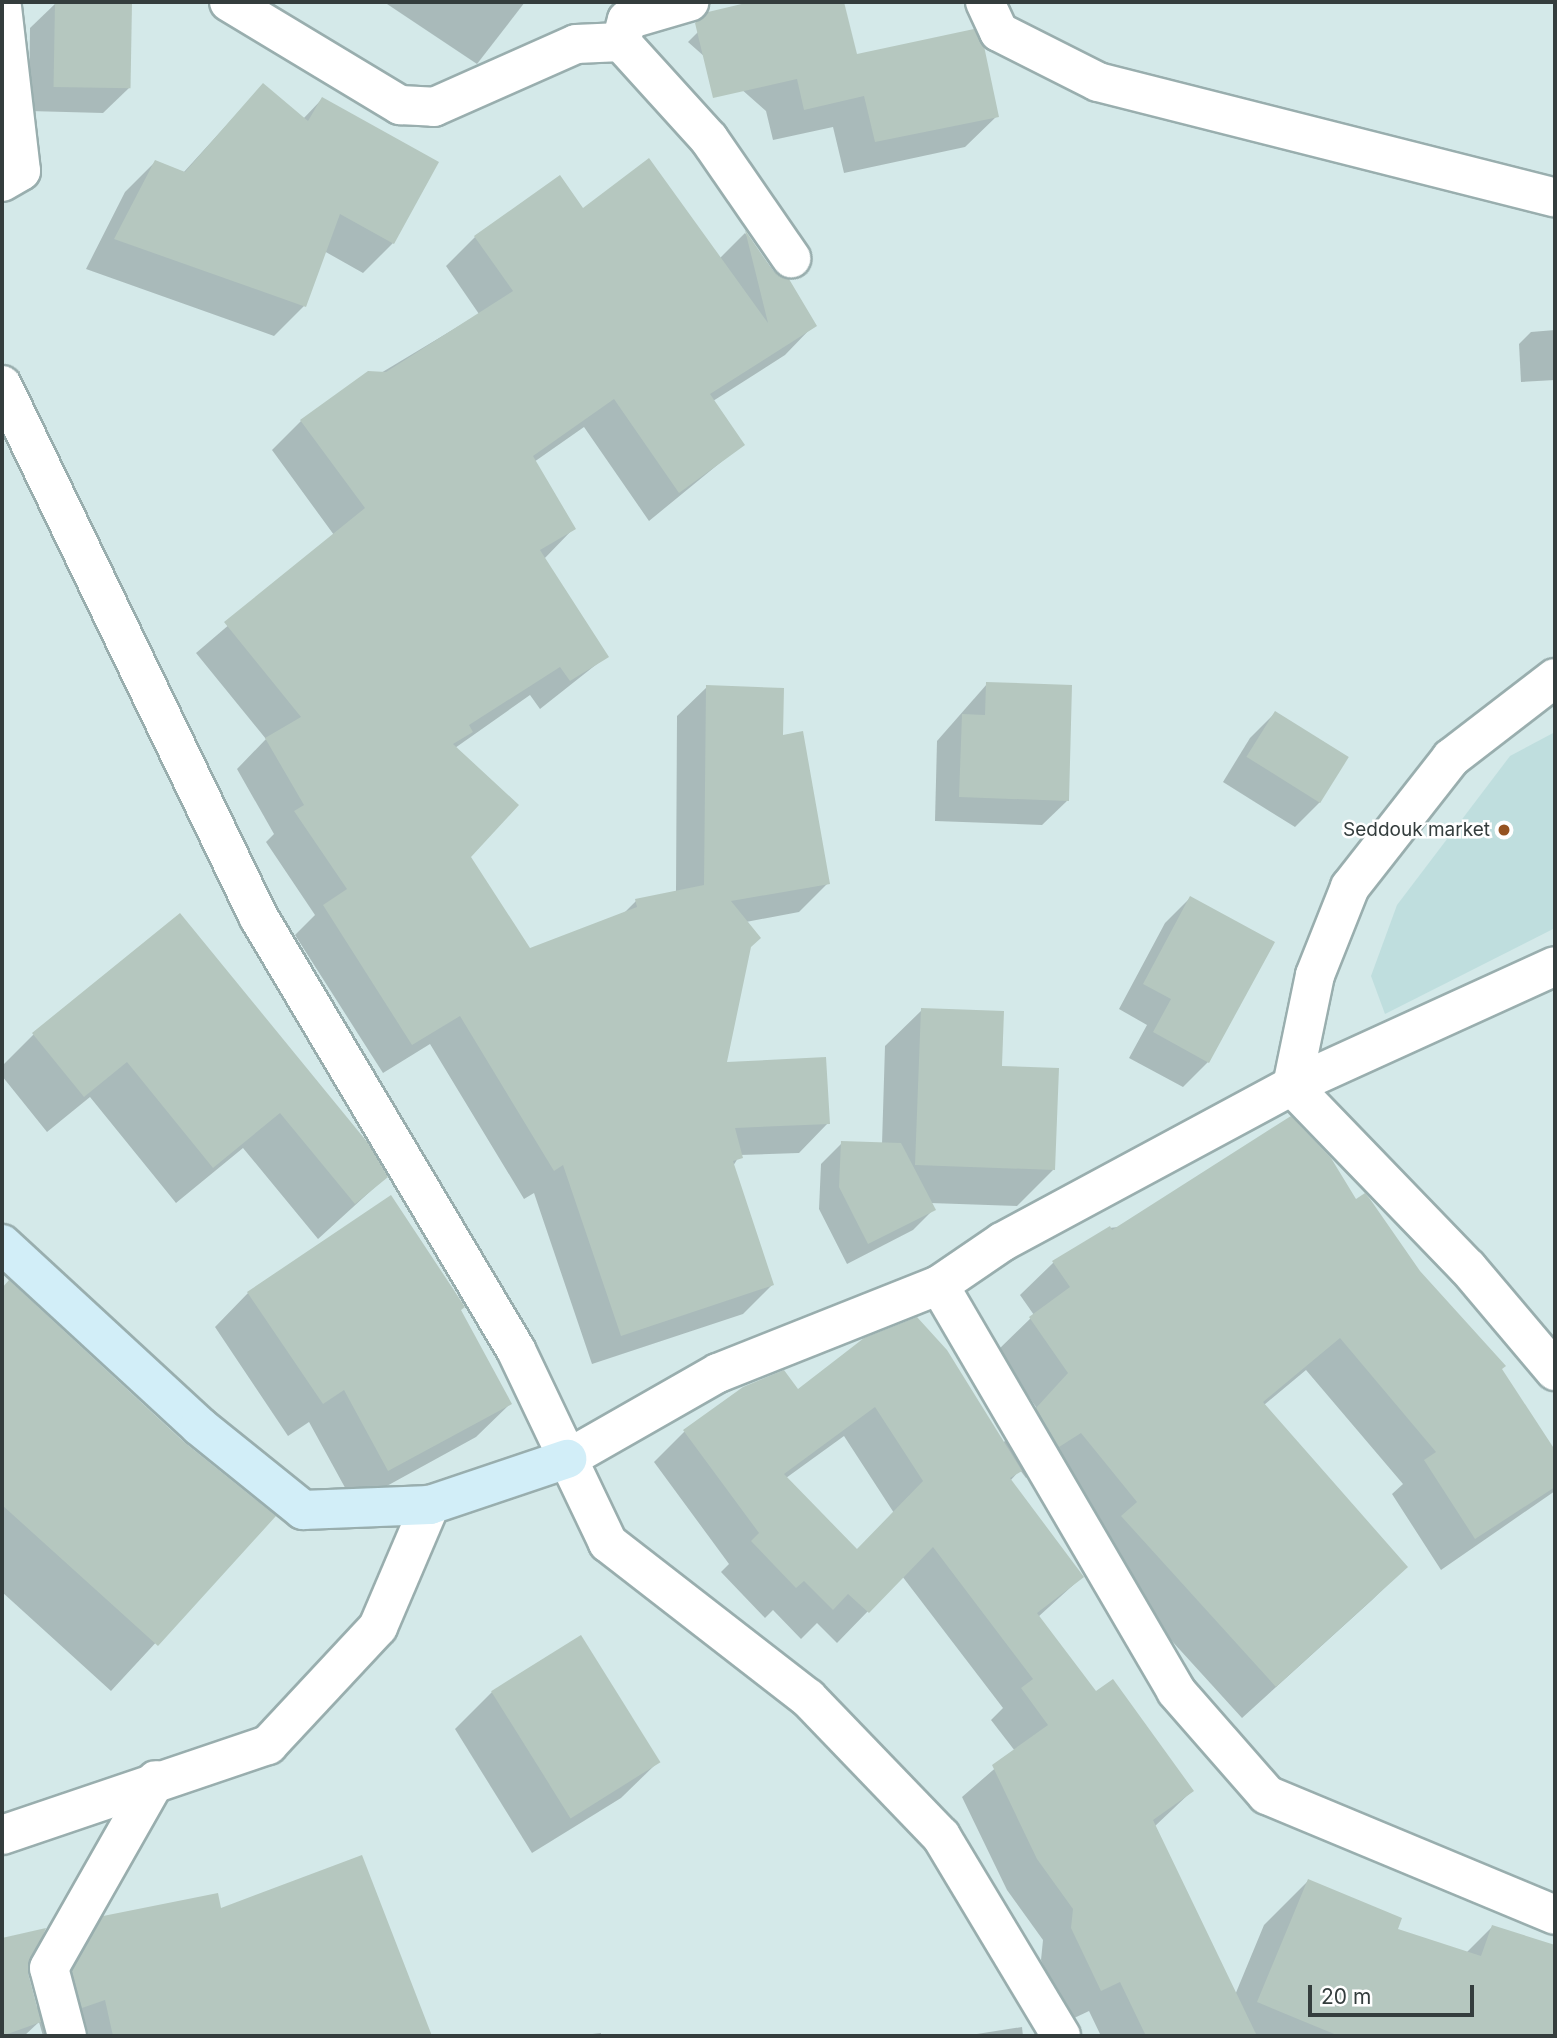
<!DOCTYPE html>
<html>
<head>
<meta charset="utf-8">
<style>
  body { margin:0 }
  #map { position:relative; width:1557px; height:2038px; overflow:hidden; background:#d4e9e9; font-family:Inter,sans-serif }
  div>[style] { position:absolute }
  .built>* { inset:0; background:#bfdede }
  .shadow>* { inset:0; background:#0003 }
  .building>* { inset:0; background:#b5c7bf; transform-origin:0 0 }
  .roads { filter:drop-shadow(2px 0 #99aeae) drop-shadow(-2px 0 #99aeae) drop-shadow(0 2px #99aeae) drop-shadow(0 -2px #99aeae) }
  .street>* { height:38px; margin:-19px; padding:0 19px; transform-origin:19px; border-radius:19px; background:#fff }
  .secondary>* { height:38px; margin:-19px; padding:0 19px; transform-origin:19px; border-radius:19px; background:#d2eef8 }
  .dots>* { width:19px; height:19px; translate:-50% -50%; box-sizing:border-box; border:4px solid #fff; border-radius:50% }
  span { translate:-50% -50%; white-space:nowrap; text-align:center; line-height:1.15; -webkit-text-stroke:5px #fff; paint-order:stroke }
  .poi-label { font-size:19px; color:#343d3d }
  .right { translate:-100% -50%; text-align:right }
  .frame { position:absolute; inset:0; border:4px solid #343d3d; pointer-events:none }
  .scale { position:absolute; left:1308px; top:1985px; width:166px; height:32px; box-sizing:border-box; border:4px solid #343d3d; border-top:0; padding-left:9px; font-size:21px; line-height:24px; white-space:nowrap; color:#343d3d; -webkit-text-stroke:5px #fff; paint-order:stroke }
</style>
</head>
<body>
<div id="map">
  <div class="built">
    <i style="clip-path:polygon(1555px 732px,1555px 928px,1385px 1014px,1371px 976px,1397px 905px,1510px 756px)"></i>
  </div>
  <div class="shadow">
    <i style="clip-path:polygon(384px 2px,525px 2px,477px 64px)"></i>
    <i style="clip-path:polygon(757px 2px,842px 2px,856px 56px,997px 116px,965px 147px,844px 173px,833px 127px,773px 140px,766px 111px,688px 42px,719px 11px)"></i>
    <i style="clip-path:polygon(56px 3px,129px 88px,103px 113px,29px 111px,30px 28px)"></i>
    <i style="clip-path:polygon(263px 85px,303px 119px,322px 99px,393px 243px,363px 273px,324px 251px,304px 306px,274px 336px,86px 269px,125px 192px,155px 162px,183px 173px)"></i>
    <i style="clip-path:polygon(583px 210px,719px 259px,745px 233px,814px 325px,785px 355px,713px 401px,743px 444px,649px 521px,584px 427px,534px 462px,574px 528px,544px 559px,607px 656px,540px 709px,530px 695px,455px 748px,469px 857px,530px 950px,623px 914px,636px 901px,676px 893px,677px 716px,707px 687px,781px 737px,828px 883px,799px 912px,746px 922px,748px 949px,725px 1064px,828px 1123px,799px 1153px,740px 1155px,733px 1166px,772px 1285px,743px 1314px,592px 1364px,534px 1193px,524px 1199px,430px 1044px,383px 1073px,295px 935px,315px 915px,266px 842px,274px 834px,237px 769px,266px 739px,196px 653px,334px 535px,272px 450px,301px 421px,479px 314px,446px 266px,475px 237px)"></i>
    <i style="clip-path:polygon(1555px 330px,1555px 380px,1521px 382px,1519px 344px,1531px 332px)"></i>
    <i style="clip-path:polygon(987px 684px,1068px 800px,1042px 825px,935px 821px,937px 741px)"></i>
    <i style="clip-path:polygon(1275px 713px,1320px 802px,1295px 827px,1223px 782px,1250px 738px)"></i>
    <i style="clip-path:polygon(1190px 898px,1208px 1062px,1183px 1087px,1129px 1058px,1147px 1025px,1119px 1009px,1165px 923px)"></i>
    <i style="clip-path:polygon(180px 916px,386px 1177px,318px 1239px,243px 1148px,176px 1203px,90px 1097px,47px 1132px,2px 1076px,2px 1066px,34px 1034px)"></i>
    <i style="clip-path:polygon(922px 1010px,1000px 1068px,1053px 1170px,1017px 1206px,930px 1203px,934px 1209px,913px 1230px,847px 1264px,819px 1209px,821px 1164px,842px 1143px,882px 1144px,885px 1046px)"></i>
    <i style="clip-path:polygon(390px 1197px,463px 1307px,459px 1311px,510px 1404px,476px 1437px,354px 1504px,309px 1422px,288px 1436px,215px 1327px,248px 1293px)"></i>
    <i style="clip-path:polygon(evenodd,1356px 1201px,1500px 1369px,1555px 1453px,1555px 1491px,1441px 1570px,1392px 1494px,1403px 1484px,1306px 1370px,1264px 1405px,1405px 1567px,1372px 1600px,1242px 1718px,1089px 1550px,1048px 1464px,1026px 1478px,1020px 1470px,1010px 1481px,1082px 1577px,1038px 1617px,1095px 1693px,1192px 1791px,1154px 1827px,1235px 1995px,1264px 1925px,1308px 1881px,1395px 1930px,1466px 1953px,1492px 1927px,1555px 1947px,1555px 2036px,1101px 2036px,1089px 2011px,1070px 2020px,1041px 1960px,1043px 1940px,1007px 1890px,962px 1797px,1015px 1751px,991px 1720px,1003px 1708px,902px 1576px,837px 1643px,817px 1623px,801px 1639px,773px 1610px,765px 1618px,721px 1572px,729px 1564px,654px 1462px,684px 1432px,798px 1392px,865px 1340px,1003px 1443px,1036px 1407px,997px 1351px,1034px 1315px,1020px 1295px,1053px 1263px,1109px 1228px,1356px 1201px,844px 1436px,894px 1513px,856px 1552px,786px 1478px,844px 1436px)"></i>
    <i style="clip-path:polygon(9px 1283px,183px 1443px,273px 1516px,111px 1691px,2px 1592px,2px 1290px)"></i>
    <i style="clip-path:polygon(580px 1637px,658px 1762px,621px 1798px,532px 1853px,455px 1729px,492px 1692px)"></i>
    <i style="clip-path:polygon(361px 1857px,430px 2036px,43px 2036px,39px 2022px,24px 2036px,2px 2036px,2px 1944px,43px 1931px,26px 1972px,36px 2010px,67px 1956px,104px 1918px,220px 1910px)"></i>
    <i style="clip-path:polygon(1022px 2027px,1023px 2036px,964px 2036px)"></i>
    <i style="clip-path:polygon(601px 2033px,601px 2036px,575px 2036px)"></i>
  </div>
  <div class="building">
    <i style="left:55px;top:2px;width:77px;height:85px;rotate:1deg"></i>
    <i style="clip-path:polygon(750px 2px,844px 2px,857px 54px,974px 29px,984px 46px,999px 117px,875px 142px,864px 96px,804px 110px,797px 79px,713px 98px,695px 23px,708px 12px)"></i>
    <i style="clip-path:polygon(263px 83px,308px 121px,322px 97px,439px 162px,394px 244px,340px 214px,306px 307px,114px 239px,155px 160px,185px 172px)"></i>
    <i style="clip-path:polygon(649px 158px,768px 323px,745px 230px,773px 271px,789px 279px,817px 326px,710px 394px,745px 445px,679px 493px,614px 399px,533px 456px,576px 529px,540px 550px,609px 657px,570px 681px,560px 667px,469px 725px,473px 732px,453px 744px,519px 805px,471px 857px,530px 948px,637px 907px,635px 899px,704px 885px,706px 685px,784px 688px,783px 735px,803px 731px,830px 884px,731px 901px,761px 938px,751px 947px,727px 1062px,826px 1057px,830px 1124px,735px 1128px,743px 1158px,733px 1161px,774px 1285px,621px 1336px,563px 1165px,554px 1171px,460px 1016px,412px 1045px,323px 905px,347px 889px,294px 811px,304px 805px,265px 738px,301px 717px,224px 622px,365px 508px,300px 420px,368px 371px,386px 372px,513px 291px,474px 236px,560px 175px,583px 208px)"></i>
    <i style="clip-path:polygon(986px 682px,1072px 685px,1069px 801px,959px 797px,962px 714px,985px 715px)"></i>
    <i style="left:1275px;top:711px;width:87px;height:54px;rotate:32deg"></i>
    <i style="clip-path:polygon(1190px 896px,1275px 942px,1209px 1063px,1153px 1032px,1171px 999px,1143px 984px)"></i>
    <i style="clip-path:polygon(180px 913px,368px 1143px,388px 1177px,355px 1204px,280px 1113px,213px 1168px,127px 1062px,84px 1097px,32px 1033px)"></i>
    <i style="clip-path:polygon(921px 1008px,1004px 1011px,1002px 1066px,1059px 1068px,1055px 1170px,915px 1165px)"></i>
    <i style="clip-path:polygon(1291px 1116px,1331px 1158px,1356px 1199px,1365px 1193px,1370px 1199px,1420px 1271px,1506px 1366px,1502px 1369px,1555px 1450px,1555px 1487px,1475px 1539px,1424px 1460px,1436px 1452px,1340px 1338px,1263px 1402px,1408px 1567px,1276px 1687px,1121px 1516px,1137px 1502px,1081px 1433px,1059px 1447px,1036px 1408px,1068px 1373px,1029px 1317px,1070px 1287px,1052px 1261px,1110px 1226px,1112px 1230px)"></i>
    <i style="clip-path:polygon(841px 1141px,901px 1143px,936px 1210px,868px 1244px,839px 1187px)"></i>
    <i style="clip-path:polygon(391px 1195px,465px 1307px,461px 1310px,512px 1404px,388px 1471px,344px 1390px,323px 1404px,247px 1292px)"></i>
    <i style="clip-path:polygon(9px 1280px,184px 1442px,276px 1516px,158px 1646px,2px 1505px,2px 1288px)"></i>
    <i style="clip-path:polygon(evenodd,917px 1317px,947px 1350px,1022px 1471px,1010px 1478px,1084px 1577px,1037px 1613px,1096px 1691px,1113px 1679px,1194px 1791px,1153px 1820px,1257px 2036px,1146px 2036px,1120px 1982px,1101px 1991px,1071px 1928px,1073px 1909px,1037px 1859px,992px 1765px,1048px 1725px,1021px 1688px,1033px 1679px,933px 1547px,869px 1613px,848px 1594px,833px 1610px,804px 1581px,796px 1588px,751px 1541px,759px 1533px,683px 1430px,743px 1387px,784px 1370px,798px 1389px,864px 1338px,917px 1317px,875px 1407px,923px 1481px,857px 1549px,784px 1474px,875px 1407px)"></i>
    <i style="left:581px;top:1635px;width:150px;height:106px;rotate:58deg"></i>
    <i style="clip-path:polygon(362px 1855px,432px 2036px,113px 2036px,105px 2000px,82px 2008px,72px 1971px,103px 1916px,218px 1893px,221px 1908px)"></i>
    <i style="clip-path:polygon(1308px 1879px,1402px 1918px,1398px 1929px,1481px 1956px,1492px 1925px,1555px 1945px,1555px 2036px,1339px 2036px,1257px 2002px)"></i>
    <i style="clip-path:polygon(46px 1928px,28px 1973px,41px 2022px,2px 2036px,2px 1938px)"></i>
  </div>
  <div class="roads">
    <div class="street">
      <i style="left:229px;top:2px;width:200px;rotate:31.1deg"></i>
      <i style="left:400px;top:105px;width:34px;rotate:3deg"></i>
      <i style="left:434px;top:107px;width:155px;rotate:-23.9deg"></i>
      <i style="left:576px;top:44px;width:45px;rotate:-2.5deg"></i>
      <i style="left:621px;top:42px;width:23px;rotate:-75deg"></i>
      <i style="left:627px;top:20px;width:65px;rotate:-16.2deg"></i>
      <i style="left:985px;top:2px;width:33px;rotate:65deg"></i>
      <i style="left:999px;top:32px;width:111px;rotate:26.8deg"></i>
      <i style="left:1098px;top:82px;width:471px;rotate:14.2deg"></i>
      <i style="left:2px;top:7px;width:165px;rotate:83.4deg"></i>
      <i style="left:21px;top:171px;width:22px;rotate:150deg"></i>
      <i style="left:621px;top:42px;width:131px;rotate:47.8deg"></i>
      <i style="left:709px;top:139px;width:145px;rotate:55.4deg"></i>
      <i style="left:2px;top:385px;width:589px;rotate:64.26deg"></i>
      <i style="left:258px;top:916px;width:505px;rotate:59.27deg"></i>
      <i style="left:516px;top:1350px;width:214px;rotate:64.5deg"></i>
      <i style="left:608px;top:1543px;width:253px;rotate:37.8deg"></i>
      <i style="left:808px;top:1698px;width:192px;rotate:46.1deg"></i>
      <i style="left:941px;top:1836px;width:233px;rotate:59deg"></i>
      <i style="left:1292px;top:1086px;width:113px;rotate:-78.3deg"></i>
      <i style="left:1315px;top:975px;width:95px;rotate:-68.3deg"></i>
      <i style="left:1350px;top:887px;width:164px;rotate:-51.9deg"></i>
      <i style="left:1451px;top:758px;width:131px;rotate:-37.6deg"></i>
      <i style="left:1292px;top:1086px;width:289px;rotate:-24.5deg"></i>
      <i style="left:939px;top:1285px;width:76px;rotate:-34.3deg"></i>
      <i style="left:1002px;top:1242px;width:329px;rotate:-28.3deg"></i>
      <i style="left:1292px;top:1086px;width:253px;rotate:46deg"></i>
      <i style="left:1468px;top:1268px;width:135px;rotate:49.8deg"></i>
      <i style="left:567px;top:1459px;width:174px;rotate:-29.7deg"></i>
      <i style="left:718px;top:1373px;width:238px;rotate:-21.7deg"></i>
      <i style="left:939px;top:1285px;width:470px;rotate:59.7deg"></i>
      <i style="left:1176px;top:1691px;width:138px;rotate:48.8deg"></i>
      <i style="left:1267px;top:1795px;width:312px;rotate:22.6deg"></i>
      <i style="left:2px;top:1835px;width:281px;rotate:-18.7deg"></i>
      <i style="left:268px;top:1745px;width:161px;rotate:-47deg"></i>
      <i style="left:378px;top:1627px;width:133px;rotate:-66.9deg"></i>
      <i style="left:67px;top:2036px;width:70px;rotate:-104.8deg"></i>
      <i style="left:49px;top:1968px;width:216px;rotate:-60.4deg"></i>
    </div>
    <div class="secondary">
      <i style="left:2px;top:1244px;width:268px;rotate:42.7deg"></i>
      <i style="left:199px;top:1426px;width:134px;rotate:38.9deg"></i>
      <i style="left:303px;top:1510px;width:127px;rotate:-2.3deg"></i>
      <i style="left:430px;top:1505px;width:145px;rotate:-18.6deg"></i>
    </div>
  </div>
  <div class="dots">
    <i style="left:1504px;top:830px;background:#955321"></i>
  </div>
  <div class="poi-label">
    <span class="right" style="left:1490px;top:830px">Seddouk market</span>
  </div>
  <div class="frame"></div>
  <div class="scale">20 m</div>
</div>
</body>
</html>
